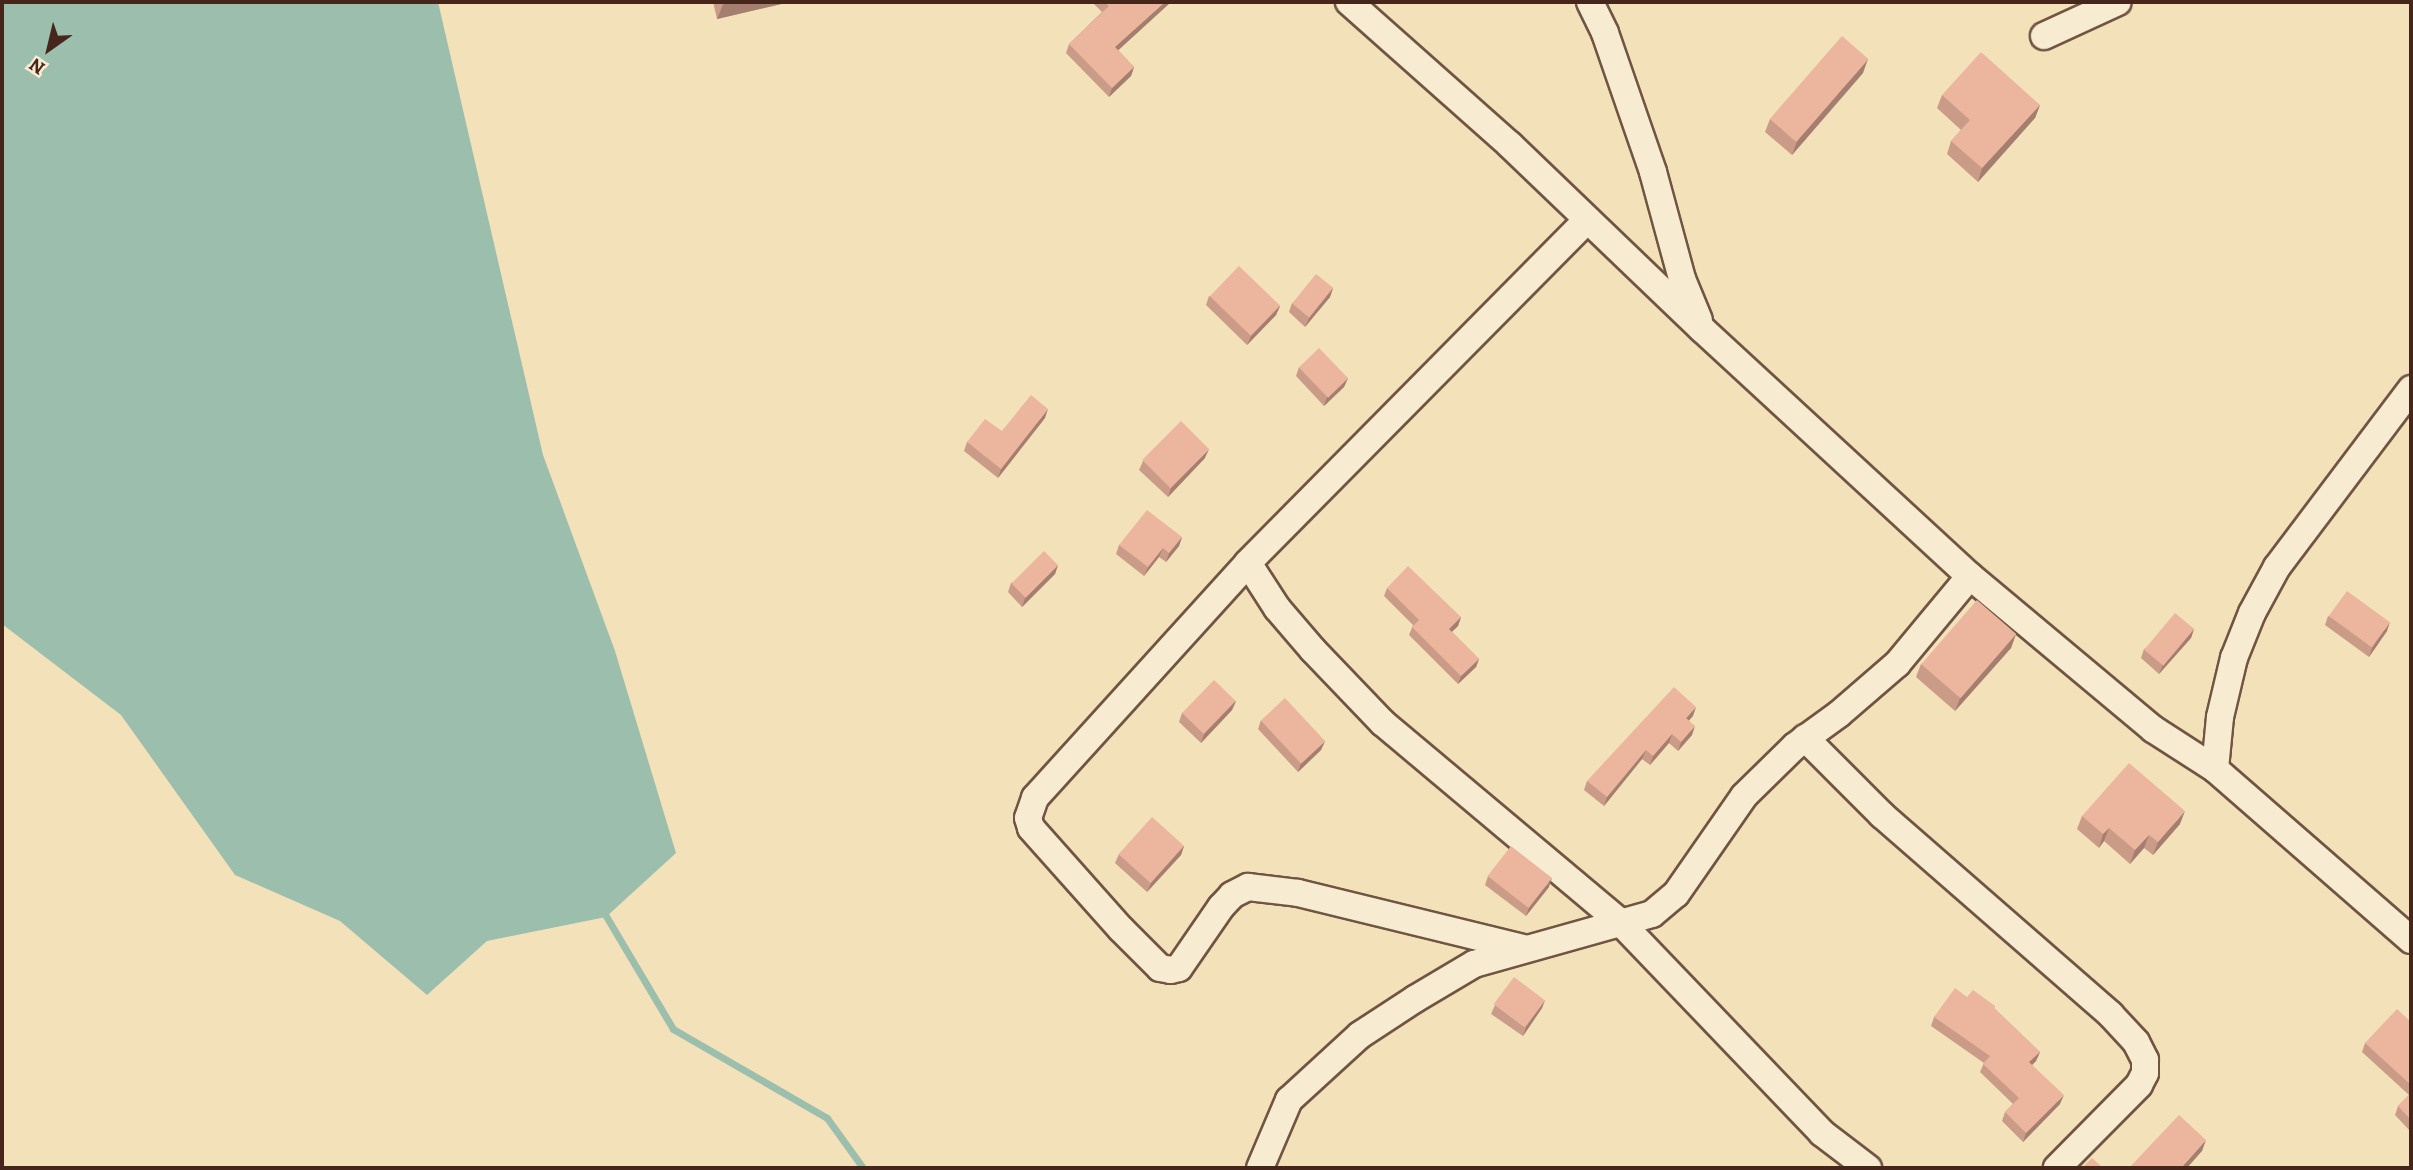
<!DOCTYPE html>
<html>
<head>
<meta charset="utf-8">
<style>
  body { margin:0 }
  #map { position:relative; width:2413px; height:1170px; overflow:hidden; background:#f3e1ba; font-family:Alegreya,serif }
  div>[style] { position:absolute }
  .water>* { inset:0; background:#9cbeac }
  .stream>* { height:7px; margin:-3.5px; padding:0 3.5px; transform-origin:3.5px; border-radius:3.5px; background:#9cbeac }
  .roads { filter:drop-shadow(2px 0 #715543) drop-shadow(-2px 0 #715543) drop-shadow(0 2px #715543) drop-shadow(0 -2px #715543) }
  .minor>* { height:26px; margin:-13px; padding:0 13px; transform-origin:13px; border-radius:13px; background:#f7ecd2 }
  .wall>* { inset:0; background:#ca9c88 }
  .shaded-wall>* { inset:0; background:#a47f6f }
  .building>* { inset:0; background:#ebb59e; transform-origin:0 0 }
  span { translate:-50% -50%; white-space:nowrap; text-align:center; line-height:1.15; -webkit-text-stroke:6px #f7ecd2; paint-order:stroke }
  .frame { position:absolute; inset:0; border:4px solid #46261b; pointer-events:none }
  .north { position:absolute; left:14px; top:14px; width:70px; height:70px; -webkit-text-stroke:5px #f7ecd2; paint-order:stroke; rotate:214deg; font-size:19px; font-weight:700; line-height:28px; text-align:center; color:#46261b }
  .north::after { content:''; display:block; margin:auto; width:24px; height:32px; background:#46261b; clip-path:polygon(50% 0,100% 100%,50% 72%,0 100%) }
</style>
</head>
<body>
<div id="map">
  <div class="water">
    <i style="clip-path:polygon(2px 2px,438px 2px,543px 455px,615px 651px,676px 853px,606px 917px,487px 941px,427px 995px,340px 921px,235px 875px,121px 715px,2px 624px)"></i>
  </div>
  <div class="stream">
    <i style="left:603px;top:911px;width:137px;rotate:59.3deg"></i>
    <i style="left:673px;top:1029px;width:178px;rotate:30deg"></i>
    <i style="left:827px;top:1118px;width:62px;rotate:54.2deg"></i>
  </div>
  <div class="roads">
    <div class="minor">
      <i style="left:1349px;top:2px;width:215px;rotate:41.6deg"></i>
      <i style="left:1510px;top:145px;width:266px;rotate:43.8deg"></i>
      <i style="left:1702px;top:329px;width:364px;rotate:42.7deg"></i>
      <i style="left:1970px;top:576px;width:239px;rotate:39.9deg"></i>
      <i style="left:2153px;top:729px;width:74px;rotate:32.8deg"></i>
      <i style="left:2215px;top:769px;width:260px;rotate:41.1deg"></i>
      <i style="left:1590px;top:2px;width:34px;rotate:64deg"></i>
      <i style="left:1605px;top:33px;width:147px;rotate:70.9deg"></i>
      <i style="left:1653px;top:172px;width:111px;rotate:74.8deg"></i>
      <i style="left:1682px;top:279px;width:44px;rotate:67.5deg"></i>
      <i style="left:2044px;top:36px;width:81px;rotate:-24.7deg"></i>
      <i style="left:1587px;top:220px;width:482px;rotate:134.7deg"></i>
      <i style="left:1248px;top:563px;width:54px;rotate:57.2deg"></i>
      <i style="left:1277px;top:608px;width:55px;rotate:49.4deg"></i>
      <i style="left:1313px;top:650px;width:101px;rotate:46.2deg"></i>
      <i style="left:1383px;top:723px;width:309px;rotate:40deg"></i>
      <i style="left:1620px;top:922px;width:292px;rotate:46.2deg"></i>
      <i style="left:1822px;top:1133px;width:58px;rotate:37.3deg"></i>
      <i style="left:1248px;top:563px;width:317px;rotate:132.2deg"></i>
      <i style="left:1035px;top:798px;width:21px;rotate:109deg"></i>
      <i style="left:1028px;top:818px;width:10px;rotate:73deg"></i>
      <i style="left:1031px;top:828px;width:135px;rotate:48.3deg"></i>
      <i style="left:1121px;top:929px;width:55px;rotate:45deg"></i>
      <i style="left:1160px;top:968px;width:11px;rotate:10deg"></i>
      <i style="left:1171px;top:970px;width:8px;rotate:-14deg"></i>
      <i style="left:1179px;top:968px;width:74px;rotate:-55.5deg"></i>
      <i style="left:1221px;top:907px;width:16px;rotate:-47deg"></i>
      <i style="left:1232px;top:895px;width:18px;rotate:-27deg"></i>
      <i style="left:1248px;top:887px;width:50px;rotate:6.8deg"></i>
      <i style="left:1298px;top:893px;width:232px;rotate:13.7deg"></i>
      <i style="left:1805px;top:738px;width:109px;rotate:45deg"></i>
      <i style="left:1882px;top:815px;width:303px;rotate:41.1deg"></i>
      <i style="left:2110px;top:1014px;width:38px;rotate:47deg"></i>
      <i style="left:2136px;top:1042px;width:20px;rotate:63deg"></i>
      <i style="left:2145px;top:1060px;width:13px;rotate:90deg"></i>
      <i style="left:2145px;top:1073px;width:13px;rotate:117deg"></i>
      <i style="left:2139px;top:1085px;width:117px;rotate:134.7deg"></i>
      <i style="left:2215px;top:769px;width:52px;rotate:-84.5deg"></i>
      <i style="left:2220px;top:717px;width:61px;rotate:-76.7deg"></i>
      <i style="left:2234px;top:658px;width:48px;rotate:-68.2deg"></i>
      <i style="left:2252px;top:613px;width:52px;rotate:-61.5deg"></i>
      <i style="left:2277px;top:567px;width:223px;rotate:-53deg"></i>
      <i style="left:1260px;top:1168px;width:74px;rotate:-66.9deg"></i>
      <i style="left:1289px;top:1100px;width:96px;rotate:-42.5deg"></i>
      <i style="left:1360px;top:1035px;width:66px;rotate:-33.2deg"></i>
      <i style="left:1415px;top:999px;width:69px;rotate:-30.7deg"></i>
      <i style="left:1474px;top:964px;width:185px;rotate:-15.7deg"></i>
      <i style="left:1652px;top:914px;width:31px;rotate:-40deg"></i>
      <i style="left:1676px;top:894px;width:119px;rotate:-55.2deg"></i>
      <i style="left:1744px;top:796px;width:71px;rotate:-44.4deg"></i>
      <i style="left:1795px;top:746px;width:54px;rotate:-36deg"></i>
      <i style="left:1839px;top:714px;width:77px;rotate:-40.8deg"></i>
      <i style="left:1897px;top:664px;width:114px;rotate:-50.3deg"></i>
    </div>
  </div>
  <div class="wall">
    <i style="clip-path:polygon(713px 2px,790px 2px,717px 19px)"></i>
    <i style="clip-path:polygon(1092px 2px,1171px 2px,1118px 50px,1134px 67px,1131px 76px,1109px 97px,1066px 53px,1069px 44px,1102px 12px)"></i>
    <i style="clip-path:polygon(1863px 73px,1792px 155px,1765px 132px,1770px 119px)"></i>
    <i style="clip-path:polygon(1942px 95px,2040px 105px,2035px 118px,1978px 182px,1947px 154px,1951px 141px,1961px 130px,1937px 108px)"></i>
    <i style="clip-path:polygon(1333px 288px,1330px 297px,1305px 327px,1289px 312px,1292px 303px)"></i>
    <i style="clip-path:polygon(1209px 296px,1280px 306px,1276px 315px,1247px 345px,1206px 305px)"></i>
    <i style="clip-path:polygon(1299px 367px,1348px 378px,1344px 387px,1324px 406px,1296px 376px)"></i>
    <i style="clip-path:polygon(1045px 418px,998px 478px,964px 451px,967px 442px)"></i>
    <i style="clip-path:polygon(1205px 458px,1168px 497px,1139px 470px,1143px 461px)"></i>
    <i style="clip-path:polygon(1182px 537px,1179px 546px,1166px 562px,1159px 557px,1144px 576px,1116px 554px,1119px 545px)"></i>
    <i style="clip-path:polygon(1058px 565px,1055px 574px,1022px 607px,1008px 592px,1011px 583px)"></i>
    <i style="clip-path:polygon(1387px 588px,1461px 617px,1458px 626px,1452px 632px,1479px 659px,1476px 667px,1458px 684px,1409px 635px,1413px 625px,1384px 596px)"></i>
    <i style="clip-path:polygon(2328px 616px,2387px 631px,2369px 657px,2325px 625px)"></i>
    <i style="clip-path:polygon(2194px 629px,2191px 638px,2159px 674px,2141px 658px,2144px 649px)"></i>
    <i style="clip-path:polygon(2016px 634px,2011px 648px,1955px 711px,1916px 677px,1921px 664px)"></i>
    <i style="clip-path:polygon(1236px 701px,1232px 710px,1201px 743px,1179px 722px,1182px 713px)"></i>
    <i style="clip-path:polygon(1693px 716px,1689px 720px,1692px 735px,1678px 751px,1669px 743px,1650px 765px,1642px 759px,1604px 806px,1584px 790px,1587px 781px)"></i>
    <i style="clip-path:polygon(1261px 720px,1325px 741px,1321px 750px,1298px 772px,1258px 729px)"></i>
    <i style="clip-path:polygon(2082px 816px,2180px 824px,2153px 855px,2144px 848px,2130px 864px,2104px 841px,2099px 848px,2077px 829px)"></i>
    <i style="clip-path:polygon(1184px 846px,1181px 855px,1147px 892px,1115px 863px,1119px 854px)"></i>
    <i style="clip-path:polygon(1488px 876px,1549px 887px,1526px 916px,1485px 885px)"></i>
    <i style="clip-path:polygon(1967px 997px,1995px 1006px,1994px 1008px,2040px 1052px,2036px 1061px,2032px 1065px,2060px 1104px,2023px 1142px,2002px 1121px,2005px 1112px,2013px 1104px,1980px 1072px,1984px 1063px,1931px 1026px,1934px 1017px)"></i>
    <i style="clip-path:polygon(1545px 1000px,1542px 1008px,1523px 1036px,1491px 1014px,1495px 1005px)"></i>
    <i style="clip-path:polygon(2411px 1022px,2411px 1132px,2395px 1115px,2398px 1106px,2409px 1095px,2362px 1052px,2365px 1043px)"></i>
  </div>
  <div class="shaded-wall">
    <i style="clip-path:polygon(724px 2px,790px 2px,717px 19px)"></i>
    <i style="clip-path:polygon(1165px 2px,1171px 2px,1112px 56px,1115px 47px)"></i>
    <i style="clip-path:polygon(1868px 59px,1863px 73px,1792px 155px,1797px 141px)"></i>
    <i style="clip-path:polygon(1134px 67px,1131px 76px,1109px 97px,1112px 88px)"></i>
    <i style="clip-path:polygon(2040px 105px,2035px 118px,1978px 182px,1982px 168px)"></i>
    <i style="clip-path:polygon(1333px 288px,1330px 297px,1305px 327px,1309px 318px)"></i>
    <i style="clip-path:polygon(1280px 306px,1276px 315px,1247px 345px,1251px 336px)"></i>
    <i style="clip-path:polygon(1348px 378px,1344px 387px,1324px 406px,1327px 397px)"></i>
    <i style="clip-path:polygon(1048px 409px,1045px 418px,998px 478px,1001px 469px)"></i>
    <i style="clip-path:polygon(1209px 449px,1205px 458px,1168px 497px,1171px 488px)"></i>
    <i style="clip-path:polygon(1182px 537px,1179px 546px,1166px 562px,1169px 553px)"></i>
    <i style="clip-path:polygon(1163px 548px,1159px 557px,1144px 576px,1148px 567px)"></i>
    <i style="clip-path:polygon(1058px 565px,1055px 574px,1022px 607px,1025px 598px)"></i>
    <i style="clip-path:polygon(1461px 617px,1458px 626px,1446px 637px,1449px 629px)"></i>
    <i style="clip-path:polygon(2390px 622px,2387px 631px,2369px 657px,2372px 648px)"></i>
    <i style="clip-path:polygon(2194px 629px,2191px 638px,2159px 674px,2163px 665px)"></i>
    <i style="clip-path:polygon(2016px 634px,2011px 648px,1955px 711px,1960px 698px)"></i>
    <i style="clip-path:polygon(1479px 659px,1476px 667px,1458px 684px,1461px 676px)"></i>
    <i style="clip-path:polygon(1236px 701px,1232px 710px,1201px 743px,1204px 734px)"></i>
    <i style="clip-path:polygon(1696px 707px,1693px 716px,1683px 727px,1686px 718px)"></i>
    <i style="clip-path:polygon(1695px 726px,1692px 735px,1678px 751px,1681px 742px)"></i>
    <i style="clip-path:polygon(1672px 734px,1669px 743px,1650px 765px,1653px 756px)"></i>
    <i style="clip-path:polygon(1325px 741px,1321px 750px,1298px 772px,1301px 763px)"></i>
    <i style="clip-path:polygon(1646px 750px,1642px 759px,1604px 806px,1607px 797px)"></i>
    <i style="clip-path:polygon(2185px 811px,2180px 824px,2153px 855px,2158px 842px)"></i>
    <i style="clip-path:polygon(2109px 828px,2104px 841px,2099px 848px,2103px 834px)"></i>
    <i style="clip-path:polygon(2149px 835px,2144px 848px,2130px 864px,2135px 850px)"></i>
    <i style="clip-path:polygon(1184px 846px,1181px 855px,1147px 892px,1151px 883px)"></i>
    <i style="clip-path:polygon(1552px 878px,1549px 887px,1526px 916px,1529px 907px)"></i>
    <i style="clip-path:polygon(1545px 1000px,1542px 1008px,1523px 1036px,1526px 1027px)"></i>
    <i style="clip-path:polygon(2040px 1052px,2036px 1061px,2026px 1071px,2029px 1062px)"></i>
    <i style="clip-path:polygon(2064px 1095px,2060px 1104px,2023px 1142px,2026px 1133px)"></i>
    <i style="clip-path:polygon(2206px 1140px,2202px 1151px,2187px 1168px,2181px 1168px)"></i>
  </div>
  <div class="building">
    <i style="clip-path:polygon(1104px 2px,1165px 2px,1115px 47px,1134px 67px,1112px 88px,1069px 44px,1109px 6px)"></i>
    <i style="left:1842px;top:36px;width:35px;height:110px;rotate:41deg"></i>
    <i style="clip-path:polygon(1981px 52px,2040px 105px,1982px 168px,1951px 141px,1970px 120px,1942px 95px)"></i>
    <i style="left:1239px;top:266px;width:57px;height:42px;rotate:44deg"></i>
    <i style="left:1316px;top:274px;width:22px;height:38px;rotate:39deg"></i>
    <i style="left:1319px;top:348px;width:42px;height:28px;rotate:46deg"></i>
    <i style="clip-path:polygon(1031px 395px,1048px 409px,1001px 469px,967px 442px,985px 419px,1002px 431px)"></i>
    <i style="left:1181px;top:421px;width:40px;height:55px;rotate:45deg"></i>
    <i style="clip-path:polygon(1147px 510px,1182px 537px,1169px 553px,1163px 548px,1148px 567px,1119px 545px)"></i>
    <i style="left:1044px;top:551px;width:20px;height:46px;rotate:45deg"></i>
    <i style="clip-path:polygon(1408px 566px,1461px 617px,1449px 629px,1479px 659px,1461px 676px,1412px 627px,1419px 620px,1387px 588px)"></i>
    <i style="left:2347px;top:591px;width:53px;height:31px;rotate:36deg"></i>
    <i style="left:1977px;top:600px;width:52px;height:85px;rotate:41deg"></i>
    <i style="left:2175px;top:613px;width:25px;height:48px;rotate:40deg"></i>
    <i style="left:1214px;top:680px;width:30px;height:46px;rotate:44deg"></i>
    <i style="clip-path:polygon(1674px 687px,1696px 707px,1686px 718px,1695px 726px,1681px 742px,1672px 734px,1653px 756px,1646px 750px,1607px 797px,1587px 781px)"></i>
    <i style="left:1285px;top:698px;width:59px;height:33px;rotate:47deg"></i>
    <i style="clip-path:polygon(2129px 763px,2185px 811px,2158px 842px,2149px 835px,2135px 850px,2109px 828px,2103px 834px,2082px 816px)"></i>
    <i style="left:1152px;top:817px;width:43px;height:50px;rotate:42deg"></i>
    <i style="left:1511px;top:846px;width:52px;height:38px;rotate:38deg"></i>
    <i style="left:1514px;top:977px;width:39px;height:34px;rotate:37deg"></i>
    <i style="clip-path:polygon(1955px 988px,1967px 997px,1973px 990px,1995px 1006px,1994px 1008px,2040px 1052px,2029px 1062px,2064px 1095px,2026px 1133px,2005px 1112px,2019px 1098px,1983px 1064px,1990px 1056px,1934px 1017px)"></i>
    <i style="clip-path:polygon(2397px 1009px,2411px 1022px,2411px 1085px,2365px 1043px)"></i>
    <i style="clip-path:polygon(2411px 1093px,2411px 1120px,2398px 1106px)"></i>
    <i style="clip-path:polygon(2179px 1115px,2206px 1140px,2181px 1168px,2129px 1168px)"></i>
    <i style="clip-path:polygon(2092px 1158px,2103px 1168px,2082px 1168px)"></i>
  </div>
  <div class="frame"></div>
  <div class="north">N</div>
</div>
</body>
</html>
